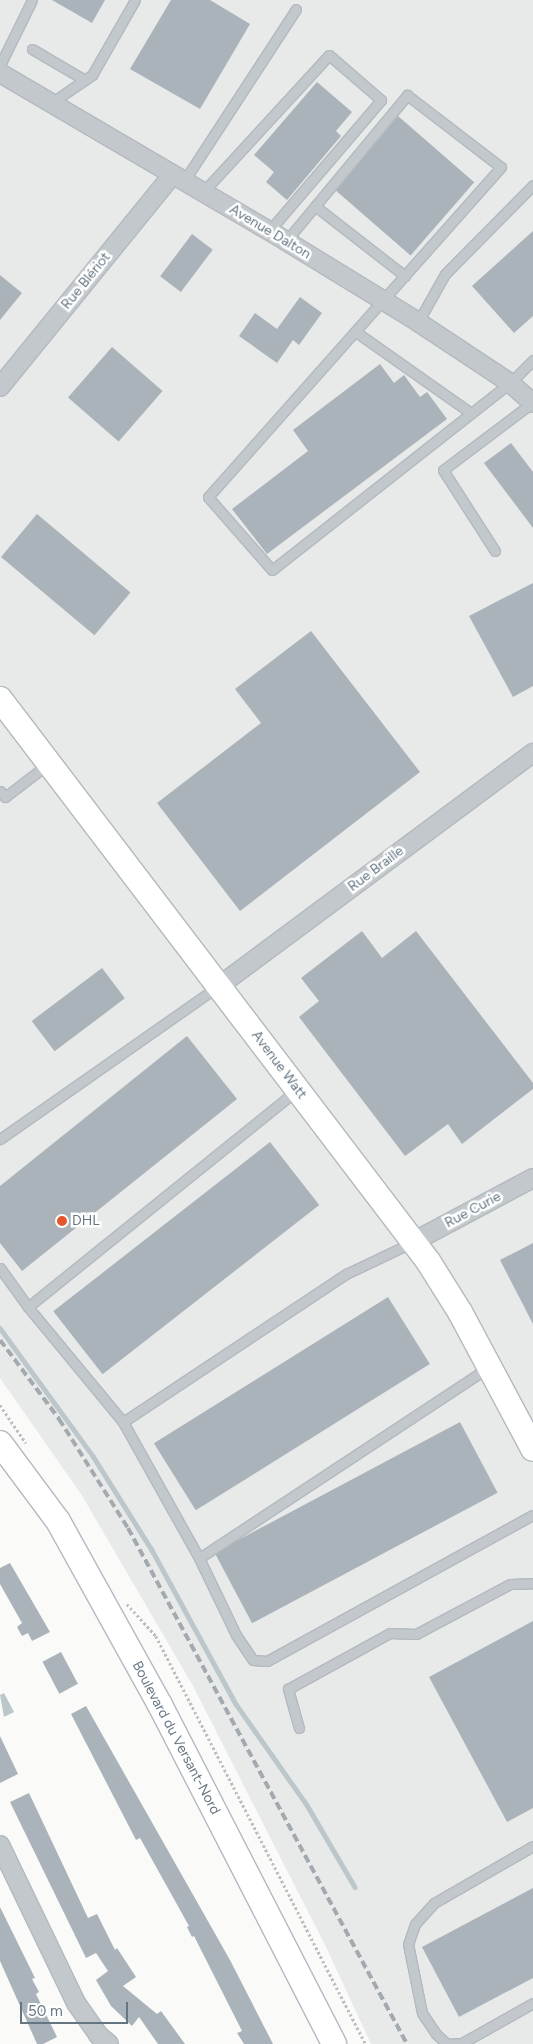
<!DOCTYPE html>
<html>
<head>
<meta charset="utf-8">
<style>
  body { margin:0 }
  #map { position:relative; width:533px; height:2044px; overflow:hidden; background:#fafaf8; font-family:Figtree,sans-serif }
  div>[style] { position:absolute }
  .built>* { inset:0; background:#e8e9e9 }
  .water>* { inset:0; background:#bbc7cb }
  .stream>* { height:4.5px; margin:-2.25px; padding:0 2.25px; transform-origin:2.25px; border-radius:2.25px; background:#bbc7cb }
  .building>* { inset:0; background:#aab3b9; transform-origin:0 0 }
  .path>* { height:2.5px; margin-top:-1.25px; transform-origin:0; background:repeating-linear-gradient(90deg,#bbbfc2 0 2.5px,transparent 0 5px) }
  .roads { filter:drop-shadow(1px 0 #b3babf) drop-shadow(-1px 0 #b3babf) drop-shadow(0 1px #b3babf) drop-shadow(0 -1px #b3babf) }
  .lane>* { height:9px; margin:-4.5px; padding:0 4.5px; transform-origin:4.5px; border-radius:4.5px; background:#c3c8cc }
  .street>* { height:18px; margin:-9px; padding:0 9px; transform-origin:9px; border-radius:9px; background:#c3c8cc }
  .secondary>* { height:24px; margin:-12px; padding:0 12px; transform-origin:12px; border-radius:12px; background:#fff }
  .rail>* { height:4px; margin-top:-2px; transform-origin:0; background:repeating-linear-gradient(90deg,#a2aab0 0 8px,transparent 0 12px) }
  .dots>* { width:14px; height:14px; translate:-50% -50%; box-sizing:border-box; border:2px solid #fff; border-radius:50% }
  span { translate:-50% -50%; white-space:nowrap; text-align:center; line-height:1.15; -webkit-text-stroke:5px #fff; paint-order:stroke }
  .street-label { font-size:14px; color:#657683 }
  .poi-label { font-size:14px; color:#657683 }
  .left { translate:0 -50%; text-align:left }
  .scale { position:absolute; left:20px; top:2002px; width:108px; height:22px; box-sizing:border-box; border:2px solid #657683; border-top:0; padding-left:6px; font-size:15px; line-height:18px; white-space:nowrap; color:#657683; -webkit-text-stroke:4px #fff; paint-order:stroke }
</style>
</head>
<body>
<div id="map">
  <div class="built">
    <i style="clip-path:polygon(0 0,533px 0,533px 2044px,371px 2044px,326px 1947px,193px 1686px,81px 1494px,0 1378px)"></i>
  </div>
  <div class="water">
    <i style="clip-path:polygon(4px 1693px,14px 1712px,4px 1717px,0 1695px)"></i>
  </div>
  <div class="stream">
    <i style="left:0;top:1328px;width:158px;rotate:54deg"></i>
    <i style="left:93px;top:1456px;width:111px;rotate:57.9deg"></i>
    <i style="left:152px;top:1550px;width:175px;rotate:61.4deg"></i>
    <i style="left:236px;top:1704px;width:123px;rotate:54.9deg"></i>
    <i style="left:307px;top:1805px;width:95px;rotate:59.7deg"></i>
  </div>
  <div class="building">
    <i style="clip-path:polygon(52px 0,105px 0,92px 23px)"></i>
    <i style="clip-path:polygon(171px 0,210px 0,250px 24px,200px 109px,130px 69px)"></i>
    <i style="clip-path:polygon(317px 82px,352px 112px,336px 131px,341px 136px,287px 200px,266px 182px,274px 172px,254px 155px)"></i>
    <i style="left:398px;top:116px;width:101px;height:97px;rotate:41deg"></i>
    <i style="clip-path:polygon(533px 231px,533px 316px,514px 333px,472px 286px)"></i>
    <i style="left:192px;top:234px;width:26px;height:53px;rotate:37deg"></i>
    <i style="clip-path:polygon(0 275px,22px 293px,0 320px)"></i>
    <i style="clip-path:polygon(300px 297px,322px 313px,299px 345px,293px 340px,277px 363px,239px 336px,255px 313px,277px 329px)"></i>
    <i style="left:112px;top:347px;width:67px;height:67px;rotate:41deg"></i>
    <i style="clip-path:polygon(380px 364px,394px 383px,404px 375px,420px 397px,427px 392px,447px 419px,267px 554px,232px 509px,308px 451px,293px 430px)"></i>
    <i style="clip-path:polygon(511px 443px,533px 472px,533px 528px,484px 463px)"></i>
    <i style="left:37px;top:514px;width:122px;height:56px;rotate:40deg"></i>
    <i style="clip-path:polygon(533px 583px,533px 686px,513px 697px,469px 616px)"></i>
    <i style="clip-path:polygon(311px 631px,420px 772px,240px 911px,157px 803px,261px 723px,235px 689px)"></i>
    <i style="clip-path:polygon(362px 931px,382px 958px,416px 931px,533px 1083px,533px 1089px,462px 1144px,448px 1124px,405px 1156px,299px 1017px,319px 1001px,301px 978px)"></i>
    <i style="left:102px;top:968px;width:38px;height:88px;rotate:53deg"></i>
    <i style="clip-path:polygon(187px 1036px,237px 1099px,22px 1271px,0 1243px,0 1186px)"></i>
    <i style="left:270px;top:1142px;width:80px;height:275px;rotate:52deg"></i>
    <i style="clip-path:polygon(533px 1243px,533px 1324px,500px 1260px)"></i>
    <i style="left:388px;top:1297px;width:79px;height:276px;rotate:58deg"></i>
    <i style="left:460px;top:1422px;width:80px;height:278px;rotate:62deg"></i>
    <i style="clip-path:polygon(10px 1563px,50px 1632px,32px 1641px,28px 1633px,22px 1636px,17px 1627px,22px 1623px,0 1584px,0 1568px)"></i>
    <i style="clip-path:polygon(533px 1621px,533px 1808px,507px 1822px,429px 1677px)"></i>
    <i style="left:61px;top:1652px;width:36px;height:21px;rotate:62deg"></i>
    <i style="clip-path:polygon(86px 1706px,230px 1960px,273px 2044px,244px 2044px,237px 2033px,242px 2031px,194px 1936px,192px 1937px,187px 1927px,189px 1926px,140px 1838px,136px 1840px,71px 1714px)"></i>
    <i style="clip-path:polygon(0 1736px,18px 1774px,0 1783px)"></i>
    <i style="clip-path:polygon(29px 1793px,88px 1918px,97px 1914px,115px 1950px,117px 1948px,136px 1977px,123px 1986px,157px 2014px,161px 2011px,185px 2044px,158px 2044px,139px 2017px,132px 2026px,111px 2006px,96px 1980px,108px 1971px,96px 1953px,86px 1958px,10px 1802px)"></i>
    <i style="clip-path:polygon(533px 1888px,533px 1978px,459px 2017px,422px 1947px)"></i>
    <i style="clip-path:polygon(0 1907px,35px 1978px,32px 1979px,39px 1992px,36px 1994px,57px 2037px,43px 2044px,37px 2044px,0 1961px)"></i>
  </div>
  <div class="path">
    <i style="left:0;top:1405px;width:46px;rotate:55.6deg"></i>
    <i style="left:127px;top:1604px;width:43px;rotate:47.8deg"></i>
    <i style="left:156px;top:1636px;width:459px;rotate:62.8deg"></i>
  </div>
  <div class="roads">
    <div class="lane">
      <i style="left:32px;top:49px;width:61px;rotate:30.3deg"></i>
      <i style="left:0;top:65px;width:72px;rotate:-63.8deg"></i>
      <i style="left:51px;top:103px;width:50px;rotate:-34.3deg"></i>
      <i style="left:92px;top:75px;width:86px;rotate:-60.2deg"></i>
      <i style="left:184px;top:181px;width:205px;rotate:-56.9deg"></i>
      <i style="left:203px;top:192px;width:186px;rotate:-47.4deg"></i>
      <i style="left:329px;top:55px;width:69px;rotate:40.9deg"></i>
      <i style="left:381px;top:100px;width:172px;rotate:130.5deg"></i>
      <i style="left:315px;top:206px;width:114px;rotate:37.9deg"></i>
      <i style="left:286px;top:241px;width:190px;rotate:-50.3deg"></i>
      <i style="left:407px;top:95px;width:118px;rotate:37.5deg"></i>
      <i style="left:501px;top:167px;width:441px;rotate:131.6deg"></i>
      <i style="left:208px;top:497px;width:97px;rotate:48.8deg"></i>
      <i style="left:272px;top:570px;width:303px;rotate:-38.2deg"></i>
      <i style="left:510px;top:383px;width:33px;rotate:-45deg"></i>
      <i style="left:418px;top:322px;width:55px;rotate:-60.6deg"></i>
      <i style="left:445px;top:274px;width:125px;rotate:-45.3deg"></i>
      <i style="left:356px;top:332px;width:141px;rotate:35.2deg"></i>
      <i style="left:495px;top:551px;width:96px;rotate:-122.7deg"></i>
      <i style="left:443px;top:470px;width:111px;rotate:-37deg"></i>
      <i style="left:0;top:791px;width:8px;rotate:50deg"></i>
      <i style="left:5px;top:797px;width:54px;rotate:-37.5deg"></i>
      <i style="left:0;top:1139px;width:265px;rotate:-35deg"></i>
      <i style="left:0;top:1268px;width:48px;rotate:54.3deg"></i>
      <i style="left:28px;top:1307px;width:149px;rotate:50.4deg"></i>
      <i style="left:123px;top:1422px;width:156px;rotate:60.8deg"></i>
      <i style="left:28px;top:1307px;width:344px;rotate:-38.9deg"></i>
      <i style="left:489px;top:1367px;width:347px;rotate:146.6deg"></i>
      <i style="left:199px;top:1558px;width:85px;rotate:64.3deg"></i>
      <i style="left:236px;top:1635px;width:30px;rotate:56deg"></i>
      <i style="left:253px;top:1660px;width:14px;rotate:4deg"></i>
      <i style="left:267px;top:1661px;width:303px;rotate:-28.8deg"></i>
      <i style="left:123px;top:1422px;width:268px;rotate:-33.6deg"></i>
      <i style="left:346px;top:1274px;width:72px;rotate:-25.5deg"></i>
      <i style="left:299px;top:1728px;width:41px;rotate:-105.8deg"></i>
      <i style="left:288px;top:1689px;width:116px;rotate:-28.8deg"></i>
      <i style="left:390px;top:1633px;width:26px;rotate:2deg"></i>
      <i style="left:416px;top:1634px;width:106px;rotate:-28deg"></i>
      <i style="left:510px;top:1584px;width:23px;rotate:-2deg"></i>
      <i style="left:533px;top:1846px;width:114px;rotate:150.1deg"></i>
      <i style="left:434px;top:1903px;width:28px;rotate:132deg"></i>
      <i style="left:415px;top:1924px;width:21px;rotate:109deg"></i>
      <i style="left:408px;top:1944px;width:70px;rotate:78.5deg"></i>
      <i style="left:422px;top:2013px;width:25px;rotate:56deg"></i>
      <i style="left:436px;top:2034px;width:15px;rotate:42deg"></i>
      <i style="left:447px;top:2044px;width:15px;rotate:-4deg"></i>
      <i style="left:462px;top:2043px;width:81px;rotate:-29.4deg"></i>
    </div>
    <div class="street">
      <i style="left:0;top:73px;width:332px;rotate:30.4deg"></i>
      <i style="left:286px;top:241px;width:155px;rotate:31.5deg"></i>
      <i style="left:418px;top:322px;width:110px;rotate:33.5deg"></i>
      <i style="left:510px;top:383px;width:30px;rotate:41deg"></i>
      <i style="left:0;top:387px;width:274px;rotate:-50.9deg"></i>
      <i style="left:219px;top:986px;width:391px;rotate:-36.6deg"></i>
      <i style="left:413px;top:1242px;width:136px;rotate:-28.1deg"></i>
      <i style="left:0;top:1845px;width:175px;rotate:64.3deg"></i>
      <i style="left:76px;top:2003px;width:39px;rotate:55deg"></i>
      <i style="left:98px;top:2035px;width:14px;rotate:39deg"></i>
    </div>
    <div class="secondary">
      <i style="left:0;top:699px;width:706px;rotate:52.71deg"></i>
      <i style="left:428px;top:1261px;width:60px;rotate:57.9deg"></i>
      <i style="left:460px;top:1312px;width:155px;rotate:61.9deg"></i>
      <i style="left:0;top:1443px;width:97px;rotate:53.4deg"></i>
      <i style="left:58px;top:1521px;width:210px;rotate:61deg"></i>
      <i style="left:160px;top:1705px;width:381px;rotate:62.8deg"></i>
    </div>
  </div>
  <div class="rail">
    <i style="left:0;top:1340px;width:99px;rotate:53.2deg"></i>
    <i style="left:59px;top:1419px;width:129px;rotate:57.7deg"></i>
    <i style="left:128px;top:1528px;width:587px;rotate:61.6deg"></i>
  </div>
  <div class="dots">
    <i style="left:62px;top:1221px;background:#e4572e"></i>
  </div>
  <div class="street-label">
    <span style="left:270px;top:232px;rotate:31deg">Avenue Dalton</span>
    <span style="left:86px;top:281px;rotate:-51deg">Rue Blériot</span>
    <span style="left:376px;top:869px;rotate:-37deg">Rue Braille</span>
    <span style="left:279px;top:1065px;rotate:53deg">Avenue Watt</span>
    <span style="left:473px;top:1210px;rotate:-28deg">Rue Curie</span>
    <span style="left:176px;top:1738px;rotate:62deg">Boulevard du Versant-Nord</span>
  </div>
  <div class="poi-label">
    <span class="left" style="left:72px;top:1221px">DHL</span>
  </div>
  <div class="scale">50 m</div>
</div>
</body>
</html>
